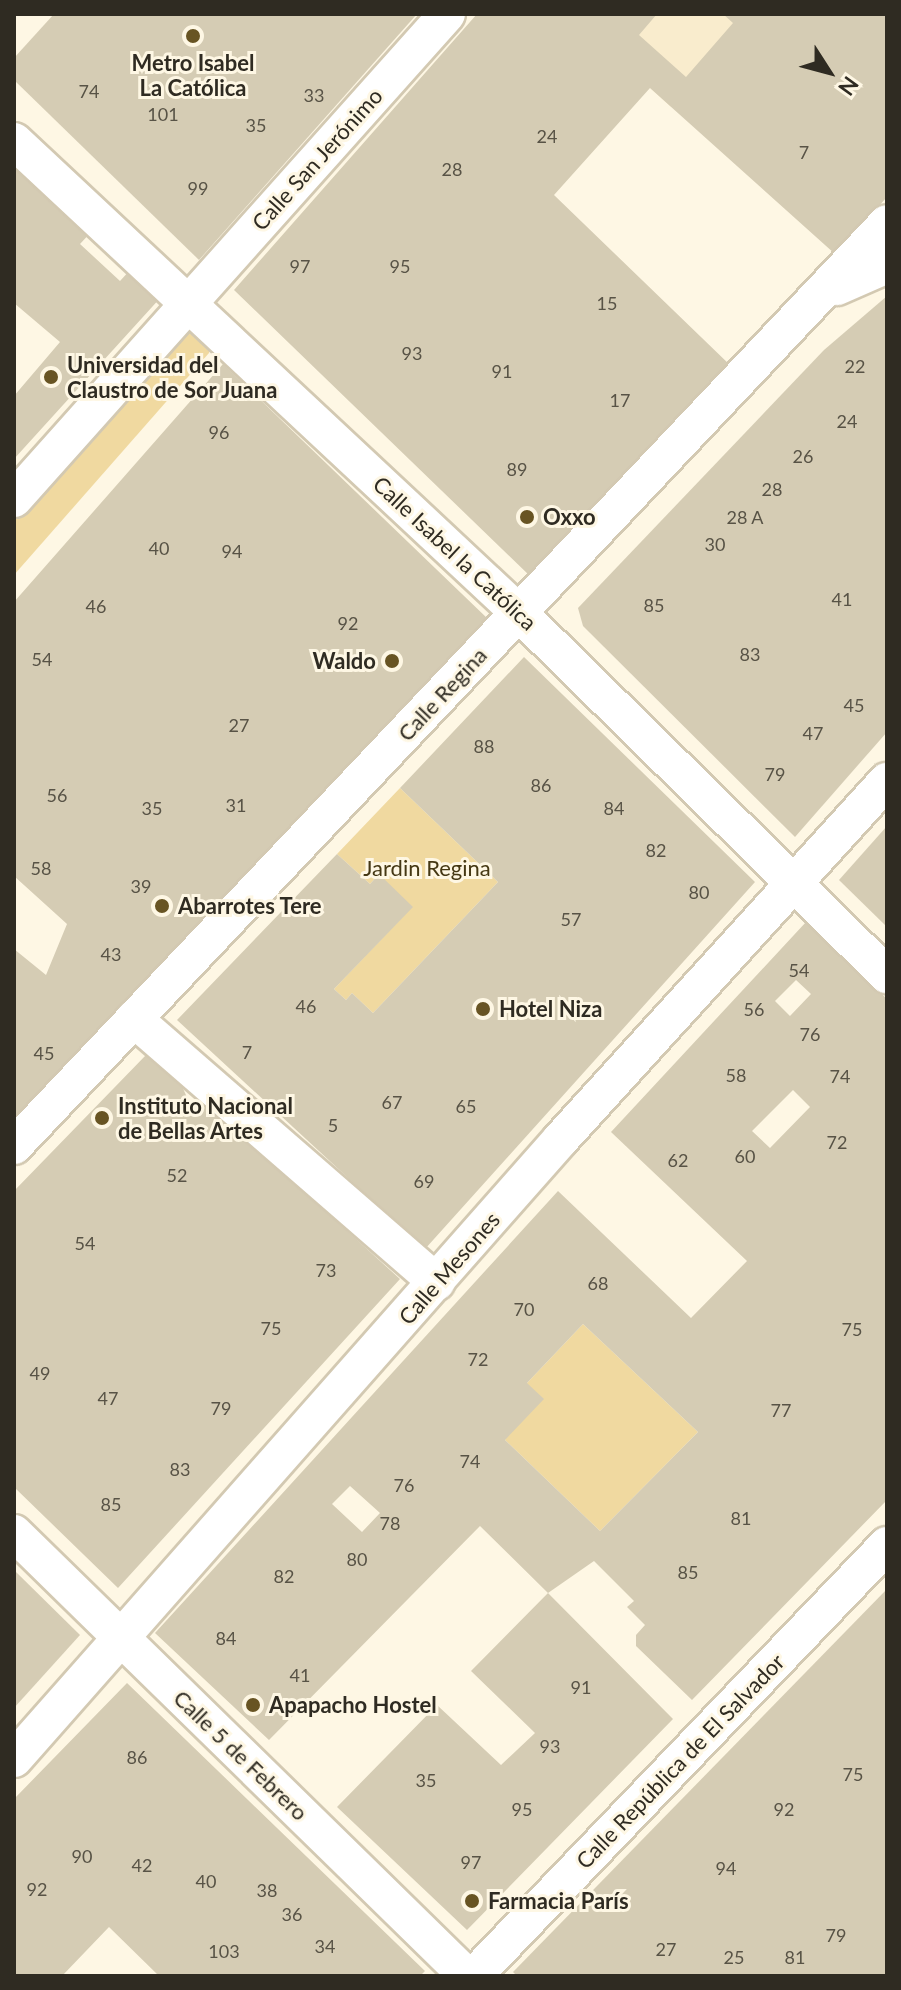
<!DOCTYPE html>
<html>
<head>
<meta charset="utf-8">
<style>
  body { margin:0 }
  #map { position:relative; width:901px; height:1990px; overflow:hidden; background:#fef7e4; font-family:Lato,sans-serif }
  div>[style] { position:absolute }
  .built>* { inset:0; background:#f9eccd }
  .green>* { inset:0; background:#f0d9a0 }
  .building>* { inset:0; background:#d5ccb4 }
  .roads { filter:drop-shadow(2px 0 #d3c9b2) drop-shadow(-2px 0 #d3c9b2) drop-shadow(0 2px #d3c9b2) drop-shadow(0 -2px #d3c9b2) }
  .minor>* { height:36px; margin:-18px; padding:0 18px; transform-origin:18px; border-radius:18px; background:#fff }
  .dots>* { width:22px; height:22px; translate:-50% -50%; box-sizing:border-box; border:4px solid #fef7e4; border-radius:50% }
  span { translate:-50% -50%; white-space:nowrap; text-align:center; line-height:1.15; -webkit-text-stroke:6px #fef7e4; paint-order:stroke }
  .number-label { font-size:18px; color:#585346 }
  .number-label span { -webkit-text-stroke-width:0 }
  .poi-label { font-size:22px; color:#2f2b22; font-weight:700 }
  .left { translate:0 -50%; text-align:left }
  .right { translate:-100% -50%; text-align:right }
  .street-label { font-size:22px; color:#2f2b22 }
  .park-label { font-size:22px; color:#453814 }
  .frame { position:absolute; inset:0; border:16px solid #2f2b22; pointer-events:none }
  .north { position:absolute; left:789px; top:32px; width:80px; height:80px; -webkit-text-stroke:6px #fef7e4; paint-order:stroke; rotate:126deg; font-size:22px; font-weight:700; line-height:32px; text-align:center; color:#2f2b22 }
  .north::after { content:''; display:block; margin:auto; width:28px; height:36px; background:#2f2b22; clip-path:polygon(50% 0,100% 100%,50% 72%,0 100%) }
</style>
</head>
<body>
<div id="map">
  <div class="built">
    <i style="clip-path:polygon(569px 14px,753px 14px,671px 107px)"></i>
  </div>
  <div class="green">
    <i style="clip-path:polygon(176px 315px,209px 347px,209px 353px,14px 575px,14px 486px)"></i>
    <i style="clip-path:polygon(400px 788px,498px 882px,373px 1013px,352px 993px,346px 1000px,334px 989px,412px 907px,378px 875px,370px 884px,337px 854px)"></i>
    <i style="clip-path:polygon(583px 1324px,698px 1432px,600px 1531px,505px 1440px,527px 1383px)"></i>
  </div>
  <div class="building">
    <i style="clip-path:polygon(54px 14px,417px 14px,199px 260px,14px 80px,14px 58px)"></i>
    <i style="clip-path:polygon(477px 14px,657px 14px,639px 35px,686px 77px,733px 23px,723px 14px,887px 14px,887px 197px,835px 254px,650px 88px,554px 195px,731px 366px,531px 577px,234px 290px)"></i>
    <i style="clip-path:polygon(14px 159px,93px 230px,80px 244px,120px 281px,132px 268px,162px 296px,14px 459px,14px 396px,60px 342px,14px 303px)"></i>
    <i style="clip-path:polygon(887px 296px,887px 732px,795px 837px,583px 626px,578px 608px,824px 350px)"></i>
    <i style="clip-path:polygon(223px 364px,488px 619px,14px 1118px,14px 949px,46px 975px,67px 924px,14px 876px,14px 602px)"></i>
    <i style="clip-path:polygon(524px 657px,755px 882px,425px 1249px,177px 1020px,337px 854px,370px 884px,379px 874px,413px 907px,334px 989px,346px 1000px,352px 993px,373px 1013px,498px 882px,400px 788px)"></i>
    <i style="clip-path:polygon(887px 826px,887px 927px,839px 880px)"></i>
    <i style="clip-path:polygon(evenodd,806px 922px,887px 999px,887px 1500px,692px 1700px,636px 1646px,636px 1635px,645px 1625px,627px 1607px,634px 1601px,594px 1561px,548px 1593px,480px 1526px,269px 1740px,155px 1633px,558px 1191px,691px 1318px,747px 1261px,611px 1132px,806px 922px,796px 980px,811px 994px,790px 1016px,775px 1001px,796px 980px,806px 922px,793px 1090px,810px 1107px,770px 1148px,752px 1131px,793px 1090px,806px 922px,583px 1324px,698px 1432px,600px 1531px,505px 1440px,544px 1399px,527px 1383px,583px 1324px,806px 922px,350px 1486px,380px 1513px,362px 1532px,332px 1504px,350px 1486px)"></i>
    <i style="clip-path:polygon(146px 1055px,181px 1084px,194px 1113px,209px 1106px,400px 1279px,118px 1588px,14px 1487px,14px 1191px)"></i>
    <i style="clip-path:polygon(14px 1570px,80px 1635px,14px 1708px)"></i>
    <i style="clip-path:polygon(887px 1589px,887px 1976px,517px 1976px,513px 1972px)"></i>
    <i style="clip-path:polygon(548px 1593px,673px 1719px,467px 1930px,337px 1807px,437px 1705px,501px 1765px,535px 1733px,471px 1671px)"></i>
    <i style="clip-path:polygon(127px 1683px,425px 1971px,420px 1976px,159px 1976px,109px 1927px,62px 1976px,14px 1976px,14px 1799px)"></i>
  </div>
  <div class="roads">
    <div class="minor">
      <i style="left:14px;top:141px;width:690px;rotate:43.06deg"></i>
      <i style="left:518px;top:612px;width:518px;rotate:44.53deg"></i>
      <i style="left:837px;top:287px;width:55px;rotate:-23.7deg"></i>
      <i style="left:14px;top:499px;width:650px;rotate:-48.24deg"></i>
      <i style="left:134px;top:1019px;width:401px;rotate:41deg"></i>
      <i style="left:14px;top:1146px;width:1270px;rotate:-46.59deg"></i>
      <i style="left:14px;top:1533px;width:634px;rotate:44.36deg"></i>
      <i style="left:14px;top:1759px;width:827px;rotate:-48.58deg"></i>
      <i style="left:561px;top:1139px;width:484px;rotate:-47.7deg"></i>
      <i style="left:474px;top:1976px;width:597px;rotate:-46.22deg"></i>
    </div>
  </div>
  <div class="dots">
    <i style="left:193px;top:36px;background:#685423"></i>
    <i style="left:51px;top:377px;background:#685423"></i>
    <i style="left:527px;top:517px;background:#685423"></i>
    <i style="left:392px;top:661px;background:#685423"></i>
    <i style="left:162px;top:906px;background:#685423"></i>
    <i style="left:483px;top:1009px;background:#685423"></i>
    <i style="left:102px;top:1118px;background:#685423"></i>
    <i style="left:253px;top:1705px;background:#685423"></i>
    <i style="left:472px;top:1901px;background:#685423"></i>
  </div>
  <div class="number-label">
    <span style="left:89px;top:91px">74</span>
    <span style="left:314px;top:95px">33</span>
    <span style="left:163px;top:114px">101</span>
    <span style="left:256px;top:125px">35</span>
    <span style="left:547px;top:136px">24</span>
    <span style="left:804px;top:152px">7</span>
    <span style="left:452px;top:169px">28</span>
    <span style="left:198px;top:188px">99</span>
    <span style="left:300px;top:266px">97</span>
    <span style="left:400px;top:266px">95</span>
    <span style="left:607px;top:303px">15</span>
    <span style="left:412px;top:353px">93</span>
    <span style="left:855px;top:366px">22</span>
    <span style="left:502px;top:371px">91</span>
    <span style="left:620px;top:400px">17</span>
    <span style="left:847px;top:421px">24</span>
    <span style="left:219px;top:432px">96</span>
    <span style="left:803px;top:456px">26</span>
    <span style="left:517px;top:469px">89</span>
    <span style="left:772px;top:489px">28</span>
    <span style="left:745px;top:517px">28 A</span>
    <span style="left:715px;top:544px">30</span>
    <span style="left:159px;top:548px">40</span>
    <span style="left:232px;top:551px">94</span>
    <span style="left:842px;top:599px">41</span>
    <span style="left:654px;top:605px">85</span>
    <span style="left:96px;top:606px">46</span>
    <span style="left:348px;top:623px">92</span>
    <span style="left:750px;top:654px">83</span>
    <span style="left:42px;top:659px">54</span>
    <span style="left:854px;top:705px">45</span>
    <span style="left:239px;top:725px">27</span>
    <span style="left:813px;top:733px">47</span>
    <span style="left:484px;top:746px">88</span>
    <span style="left:775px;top:774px">79</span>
    <span style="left:541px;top:785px">86</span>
    <span style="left:57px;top:795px">56</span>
    <span style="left:236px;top:805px">31</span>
    <span style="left:152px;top:808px">35</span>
    <span style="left:614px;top:808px">84</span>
    <span style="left:656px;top:850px">82</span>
    <span style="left:41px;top:868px">58</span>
    <span style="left:141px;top:886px">39</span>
    <span style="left:699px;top:892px">80</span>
    <span style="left:571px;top:919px">57</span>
    <span style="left:111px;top:954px">43</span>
    <span style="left:799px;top:970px">54</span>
    <span style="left:306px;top:1006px">46</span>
    <span style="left:754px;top:1009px">56</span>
    <span style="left:810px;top:1034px">76</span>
    <span style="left:247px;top:1052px">7</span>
    <span style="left:44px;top:1053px">45</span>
    <span style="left:736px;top:1075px">58</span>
    <span style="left:840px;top:1076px">74</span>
    <span style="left:392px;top:1102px">67</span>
    <span style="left:466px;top:1106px">65</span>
    <span style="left:333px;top:1125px">5</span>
    <span style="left:837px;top:1142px">72</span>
    <span style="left:745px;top:1156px">60</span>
    <span style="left:678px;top:1160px">62</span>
    <span style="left:177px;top:1175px">52</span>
    <span style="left:424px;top:1181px">69</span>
    <span style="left:85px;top:1243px">54</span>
    <span style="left:326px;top:1270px">73</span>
    <span style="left:598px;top:1283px">68</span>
    <span style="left:524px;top:1309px">70</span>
    <span style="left:271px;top:1328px">75</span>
    <span style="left:852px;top:1329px">75</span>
    <span style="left:478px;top:1359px">72</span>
    <span style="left:40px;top:1373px">49</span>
    <span style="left:108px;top:1398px">47</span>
    <span style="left:221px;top:1408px">79</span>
    <span style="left:781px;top:1410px">77</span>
    <span style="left:470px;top:1461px">74</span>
    <span style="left:180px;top:1469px">83</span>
    <span style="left:404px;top:1485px">76</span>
    <span style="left:111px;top:1504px">85</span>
    <span style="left:741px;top:1518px">81</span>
    <span style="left:390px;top:1523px">78</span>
    <span style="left:357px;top:1559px">80</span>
    <span style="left:688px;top:1572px">85</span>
    <span style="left:284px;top:1576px">82</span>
    <span style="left:226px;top:1638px">84</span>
    <span style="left:300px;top:1675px">41</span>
    <span style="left:581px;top:1687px">91</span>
    <span style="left:550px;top:1746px">93</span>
    <span style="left:137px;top:1757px">86</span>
    <span style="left:853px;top:1774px">75</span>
    <span style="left:426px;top:1780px">35</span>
    <span style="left:522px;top:1809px">95</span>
    <span style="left:784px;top:1809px">92</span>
    <span style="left:82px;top:1856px">90</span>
    <span style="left:471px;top:1862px">97</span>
    <span style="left:142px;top:1865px">42</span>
    <span style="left:726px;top:1868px">94</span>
    <span style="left:206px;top:1881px">40</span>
    <span style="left:37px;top:1889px">92</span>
    <span style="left:267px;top:1890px">38</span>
    <span style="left:292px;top:1914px">36</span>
    <span style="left:836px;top:1935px">79</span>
    <span style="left:325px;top:1946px">34</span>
    <span style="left:666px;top:1949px">27</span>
    <span style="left:224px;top:1951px">103</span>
    <span style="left:734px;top:1957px">25</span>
    <span style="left:795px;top:1957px">81</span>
  </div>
  <div class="poi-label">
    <span style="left:193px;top:75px">Metro Isabel<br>La Católica</span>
    <span class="left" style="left:67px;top:377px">Universidad del<br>Claustro de Sor Juana</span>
    <span class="left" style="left:543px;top:517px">Oxxo</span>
    <span class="right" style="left:376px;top:661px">Waldo</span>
    <span class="left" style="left:178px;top:906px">Abarrotes Tere</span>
    <span class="left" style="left:499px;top:1009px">Hotel Niza</span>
    <span class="left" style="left:118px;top:1118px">Instituto Nacional<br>de Bellas Artes</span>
    <span class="left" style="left:269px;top:1705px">Apapacho Hostel</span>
    <span class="left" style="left:488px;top:1901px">Farmacia París</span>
  </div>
  <div class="street-label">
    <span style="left:317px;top:159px;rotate:-48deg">Calle San Jerónimo</span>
    <span style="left:455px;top:553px;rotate:43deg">Calle Isabel la Católica</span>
    <span style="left:442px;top:694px;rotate:-47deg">Calle Regina</span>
    <span style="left:449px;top:1268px;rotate:-49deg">Calle Mesones</span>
    <span style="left:241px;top:1755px;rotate:44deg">Calle 5 de Febrero</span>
    <span style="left:680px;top:1761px;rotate:-46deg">Calle República de El Salvador</span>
  </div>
  <div class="park-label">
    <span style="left:427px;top:868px">Jardin Regina</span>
  </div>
  <div class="frame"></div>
  <div class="north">N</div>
</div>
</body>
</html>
